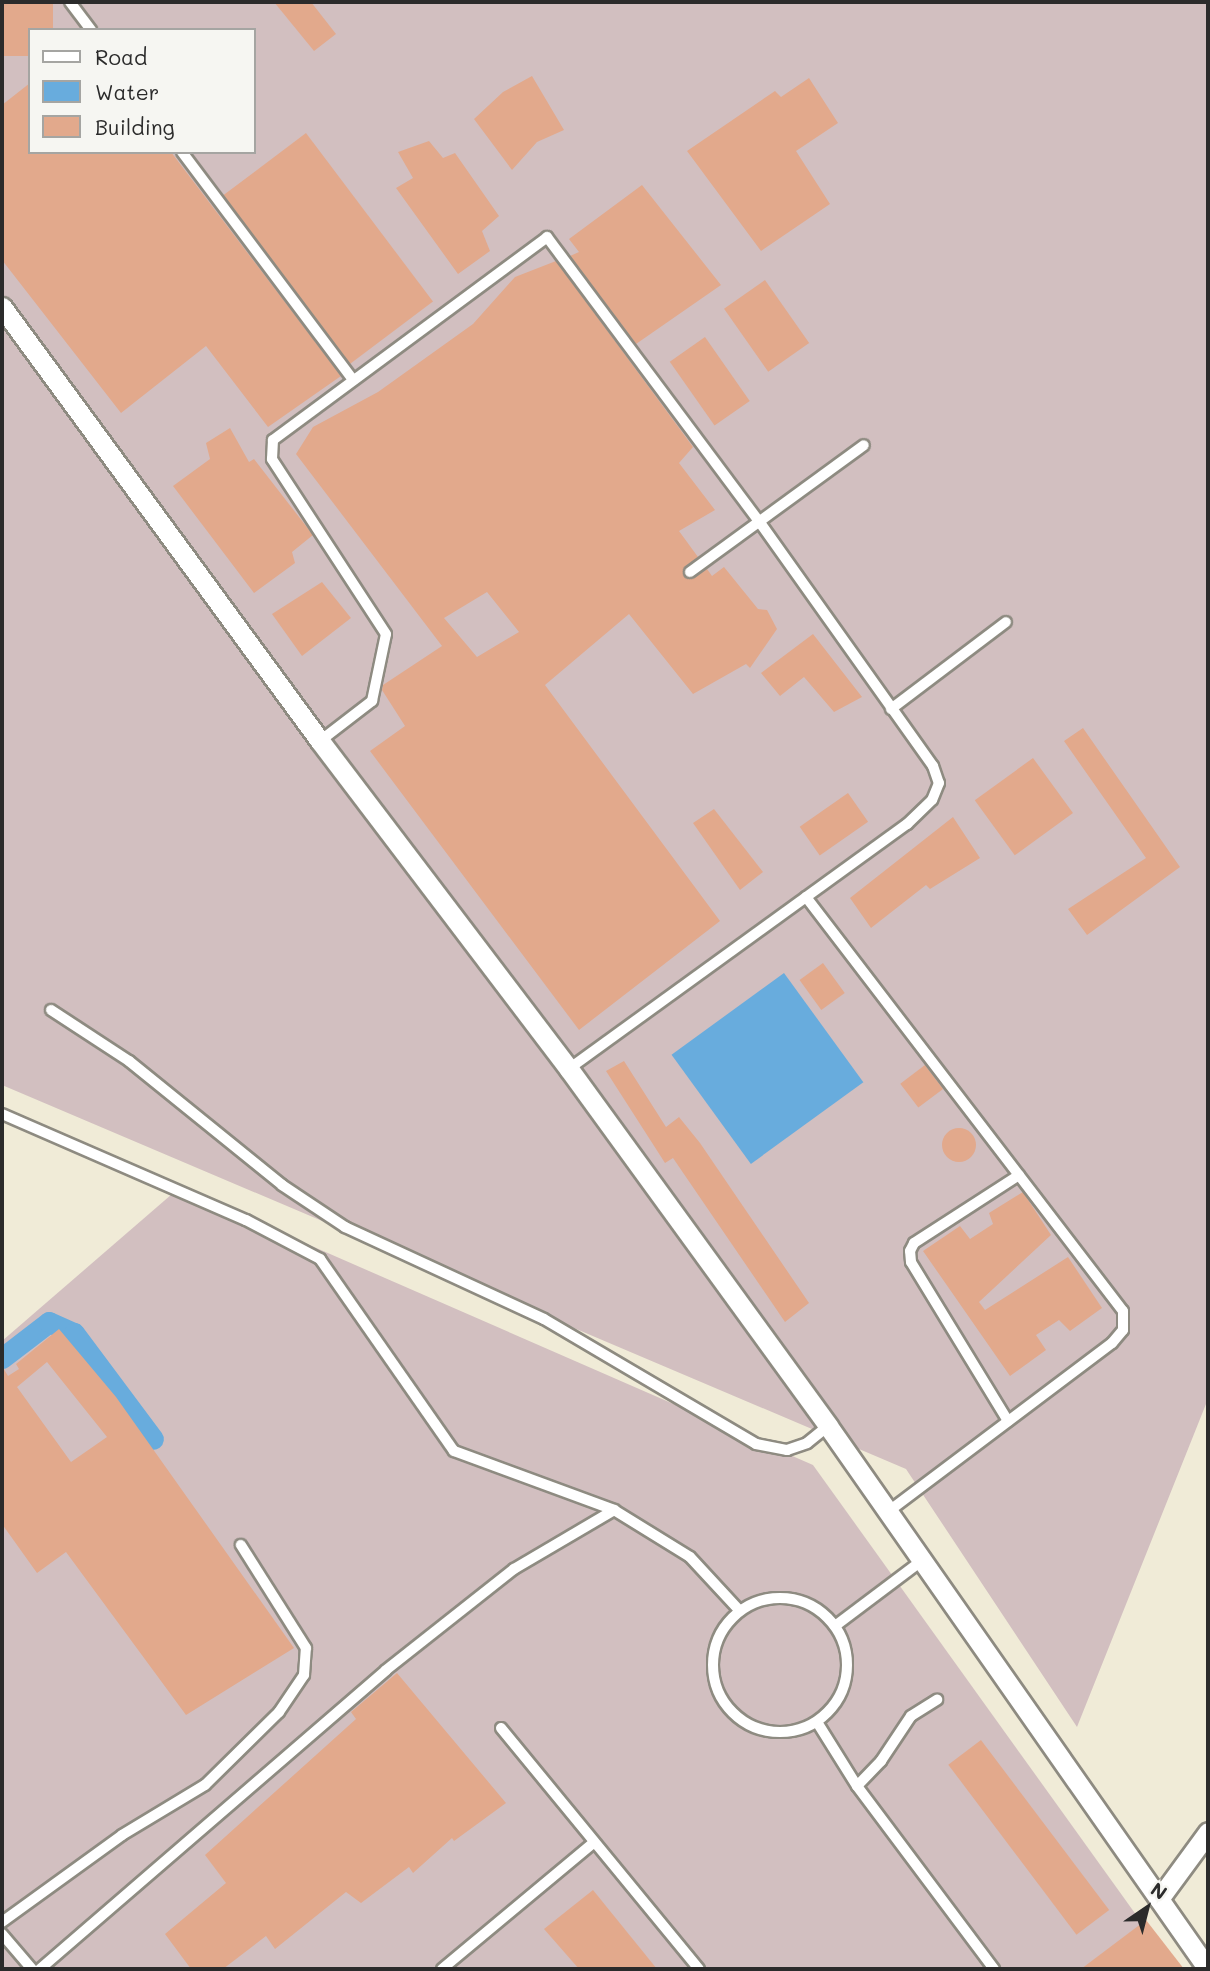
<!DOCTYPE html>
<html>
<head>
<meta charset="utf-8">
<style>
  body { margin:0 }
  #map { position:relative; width:1210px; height:1971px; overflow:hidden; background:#f0ebd7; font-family:Mali,sans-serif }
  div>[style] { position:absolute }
  .industrial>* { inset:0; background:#d2bfc0 }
  .water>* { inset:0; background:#68acdd; transform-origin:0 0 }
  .canal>* { height:21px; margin:-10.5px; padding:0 10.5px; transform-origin:10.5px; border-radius:10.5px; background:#68acdd }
  .building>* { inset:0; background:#e2a98c; transform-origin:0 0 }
  .round { border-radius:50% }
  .roads { filter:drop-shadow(2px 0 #8e8b81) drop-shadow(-2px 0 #8e8b81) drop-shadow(0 2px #8e8b81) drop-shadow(0 -2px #8e8b81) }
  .lane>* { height:10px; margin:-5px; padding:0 5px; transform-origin:5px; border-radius:5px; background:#fff }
  .lane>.ring { margin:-5px; padding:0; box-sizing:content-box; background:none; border:10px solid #fff; border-radius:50% }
  .street>* { height:19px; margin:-9.5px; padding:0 9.5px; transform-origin:9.5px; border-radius:9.5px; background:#fff }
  span { translate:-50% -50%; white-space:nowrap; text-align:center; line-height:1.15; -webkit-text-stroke:5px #f6f6f2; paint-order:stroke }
  .frame { position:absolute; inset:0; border:4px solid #2b2b2b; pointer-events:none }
  .legend { position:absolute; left:28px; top:28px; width:228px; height:126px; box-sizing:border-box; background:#f6f6f2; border:2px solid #a5a5a2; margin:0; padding:9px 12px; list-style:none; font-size:21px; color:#2b2b2b }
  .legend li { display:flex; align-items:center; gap:14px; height:35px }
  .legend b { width:35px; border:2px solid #a5a5a2 }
  .north { position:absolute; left:1112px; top:1873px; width:70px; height:70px; -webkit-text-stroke:5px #f6f6f2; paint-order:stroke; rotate:35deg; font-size:19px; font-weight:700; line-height:28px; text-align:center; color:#2b2b2b }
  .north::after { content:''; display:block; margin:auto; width:24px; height:32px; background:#2b2b2b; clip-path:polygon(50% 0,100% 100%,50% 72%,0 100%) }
</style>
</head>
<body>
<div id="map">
  <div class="industrial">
    <i style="clip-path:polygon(evenodd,2px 2px,1208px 2px,1208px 1399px,1077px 1727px,906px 1469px,2px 1085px,2px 2px,30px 30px,254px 30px,254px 152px,30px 152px,30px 30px)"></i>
    <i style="clip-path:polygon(179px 1188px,813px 1465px,1175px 1969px,2px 1969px,2px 1341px)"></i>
  </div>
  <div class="water">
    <i style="left:784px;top:973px;width:135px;height:139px;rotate:54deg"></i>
  </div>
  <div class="canal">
    <i style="left:2px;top:1358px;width:59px;rotate:-37.5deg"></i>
    <i style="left:49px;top:1322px;width:27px;rotate:24deg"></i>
    <i style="left:74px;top:1333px;width:132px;rotate:53.3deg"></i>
  </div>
  <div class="building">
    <i style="clip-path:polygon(2px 2px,53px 2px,53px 30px,30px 30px,30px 56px,2px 56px)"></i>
    <i style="clip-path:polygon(274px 2px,311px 2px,336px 34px,314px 51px)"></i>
    <i style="clip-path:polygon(532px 76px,564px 130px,537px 142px,512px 170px,474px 119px,503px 92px)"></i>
    <i style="clip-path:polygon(809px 78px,838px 123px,796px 151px,830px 204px,761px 251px,687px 151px,775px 91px,781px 97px)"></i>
    <i style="clip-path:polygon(30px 83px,30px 152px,171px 152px,341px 376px,268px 427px,206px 346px,121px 413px,2px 260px,2px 105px)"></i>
    <i style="left:306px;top:133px;width:211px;height:104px;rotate:53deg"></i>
    <i style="clip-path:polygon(429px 141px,443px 158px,455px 153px,499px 216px,482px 231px,490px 251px,458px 274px,396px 188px,413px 178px,398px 152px)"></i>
    <i style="clip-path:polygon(642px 185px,721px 285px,636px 344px,570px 256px,579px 252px,569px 239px)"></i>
    <i style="clip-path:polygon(evenodd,556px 261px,693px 447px,679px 463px,715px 510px,679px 531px,698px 557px,684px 568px,684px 576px,691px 579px,707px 569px,712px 576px,724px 567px,758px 609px,767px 610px,777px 629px,750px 668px,746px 664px,693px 694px,629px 614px,545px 685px,720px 921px,579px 1030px,370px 751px,405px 726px,382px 690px,383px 685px,442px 646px,296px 454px,313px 427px,378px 392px,473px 324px,515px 277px,556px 261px,487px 592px,519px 632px,477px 657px,444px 618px,487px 592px)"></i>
    <i style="left:765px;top:280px;width:77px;height:50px;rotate:55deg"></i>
    <i style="left:705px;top:337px;width:78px;height:43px;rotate:55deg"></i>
    <i style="clip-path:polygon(230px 428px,249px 462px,254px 459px,313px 535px,292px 552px,295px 563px,254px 593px,173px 486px,210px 459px,206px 443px)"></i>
    <i style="clip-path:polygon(322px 582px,351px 618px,302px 656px,272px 614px)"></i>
    <i style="clip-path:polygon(813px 634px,862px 697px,834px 712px,804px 677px,780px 696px,761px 673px)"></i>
    <i style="clip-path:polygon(1083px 728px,1180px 867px,1087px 935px,1068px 909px,1146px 858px,1064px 741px)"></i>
    <i style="left:1033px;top:758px;width:68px;height:72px;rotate:54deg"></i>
    <i style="left:848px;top:793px;width:35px;height:59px;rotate:55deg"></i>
    <i style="clip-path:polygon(714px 809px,763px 872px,740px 890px,693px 823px)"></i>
    <i style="clip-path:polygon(953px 817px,980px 858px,930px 889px,926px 885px,871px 928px,850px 898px)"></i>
    <i style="left:823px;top:963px;width:37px;height:29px;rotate:54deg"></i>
    <i style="clip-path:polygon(624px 1061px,666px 1127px,679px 1117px,700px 1143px,809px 1303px,785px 1322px,673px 1158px,665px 1163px,606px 1071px)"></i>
    <i style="left:925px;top:1065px;width:30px;height:31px;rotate:53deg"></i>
    <i class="round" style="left:942px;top:1128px;width:34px;height:34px"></i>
    <i style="clip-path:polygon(1023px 1192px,1051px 1235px,979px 1302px,985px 1310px,1068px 1257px,1102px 1308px,1070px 1331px,1059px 1320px,1036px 1335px,1046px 1350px,1010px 1376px,923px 1251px,960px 1226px,970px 1239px,993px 1224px,989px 1213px)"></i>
    <i style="clip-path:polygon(evenodd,59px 1329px,116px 1397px,294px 1648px,186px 1715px,66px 1552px,37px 1573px,2px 1524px,2px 1366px,8px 1376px,19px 1369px,16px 1364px,59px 1329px,47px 1362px,107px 1437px,71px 1462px,17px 1387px,47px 1362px)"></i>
    <i style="clip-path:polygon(397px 1673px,506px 1803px,454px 1841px,452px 1838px,413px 1873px,409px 1867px,361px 1903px,346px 1892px,275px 1949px,266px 1936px,223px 1969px,191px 1969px,165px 1934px,226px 1883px,205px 1855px,356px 1719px,351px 1712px)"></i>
    <i style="left:981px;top:1740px;width:213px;height:41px;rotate:53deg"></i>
    <i style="clip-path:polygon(593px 1890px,657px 1969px,579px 1969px,544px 1929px)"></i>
    <i style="clip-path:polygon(1146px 1920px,1184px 1969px,1081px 1969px)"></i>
  </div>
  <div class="roads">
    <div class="lane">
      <i style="left:70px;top:2px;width:35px;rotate:53deg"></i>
      <i style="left:182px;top:152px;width:285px;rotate:53.1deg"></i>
      <i style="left:690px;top:572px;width:215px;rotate:-36.1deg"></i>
      <i style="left:891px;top:709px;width:144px;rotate:-37.1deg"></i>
      <i style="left:320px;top:741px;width:66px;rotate:-37.6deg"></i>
      <i style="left:372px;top:701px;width:68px;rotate:-78.2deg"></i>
      <i style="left:386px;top:634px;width:209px;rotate:-123.1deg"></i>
      <i style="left:272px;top:459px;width:19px;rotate:-87deg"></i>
      <i style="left:273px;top:440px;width:341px;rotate:-36.5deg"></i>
      <i style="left:547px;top:237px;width:358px;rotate:53.3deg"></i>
      <i style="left:761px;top:524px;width:297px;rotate:54.6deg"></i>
      <i style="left:933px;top:766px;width:18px;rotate:71deg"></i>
      <i style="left:939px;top:783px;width:18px;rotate:112deg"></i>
      <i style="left:932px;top:800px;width:35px;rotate:136deg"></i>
      <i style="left:907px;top:824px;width:417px;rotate:144.1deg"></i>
      <i style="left:806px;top:897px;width:521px;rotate:52.56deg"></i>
      <i style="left:1123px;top:1311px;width:19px;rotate:90deg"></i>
      <i style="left:1123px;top:1330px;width:17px;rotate:130deg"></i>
      <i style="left:1112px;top:1343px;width:283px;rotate:143deg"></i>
      <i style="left:51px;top:1010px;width:93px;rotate:33.2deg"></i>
      <i style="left:129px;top:1061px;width:197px;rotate:39deg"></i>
      <i style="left:282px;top:1185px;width:76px;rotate:33.7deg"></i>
      <i style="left:345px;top:1227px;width:219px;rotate:24.8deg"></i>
      <i style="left:544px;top:1319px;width:246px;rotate:30.5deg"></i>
      <i style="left:756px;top:1444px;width:32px;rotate:11deg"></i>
      <i style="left:787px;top:1450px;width:21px;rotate:-19deg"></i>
      <i style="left:807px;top:1443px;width:27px;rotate:-39deg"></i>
      <i style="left:2px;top:1114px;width:266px;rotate:23.5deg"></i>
      <i style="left:246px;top:1220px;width:84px;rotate:27.8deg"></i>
      <i style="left:320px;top:1259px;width:234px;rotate:55.1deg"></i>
      <i style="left:454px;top:1451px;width:171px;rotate:20.2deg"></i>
      <i style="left:614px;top:1510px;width:89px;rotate:31.7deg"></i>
      <i style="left:690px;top:1557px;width:72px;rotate:47.2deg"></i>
      <i style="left:1008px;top:1421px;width:186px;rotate:-121.4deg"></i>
      <i style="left:911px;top:1262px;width:11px;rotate:-95deg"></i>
      <i style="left:910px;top:1251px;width:9px;rotate:-63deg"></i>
      <i style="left:914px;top:1243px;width:125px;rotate:-32.9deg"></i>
      <i class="ring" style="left:713px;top:1598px;width:124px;height:124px"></i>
      <i style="left:835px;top:1626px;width:106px;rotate:-37deg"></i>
      <i style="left:817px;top:1722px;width:75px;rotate:58deg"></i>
      <i style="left:857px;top:1786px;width:229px;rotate:53.2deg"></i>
      <i style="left:501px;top:1728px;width:312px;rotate:50.6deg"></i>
      <i style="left:857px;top:1786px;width:35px;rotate:-46deg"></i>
      <i style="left:881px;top:1761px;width:54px;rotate:-56.3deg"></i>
      <i style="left:911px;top:1716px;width:31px;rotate:-32deg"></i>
      <i style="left:2px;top:1922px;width:148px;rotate:-35.9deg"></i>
      <i style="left:122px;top:1835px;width:97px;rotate:-31.1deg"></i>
      <i style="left:205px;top:1785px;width:104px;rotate:-44.6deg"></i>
      <i style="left:279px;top:1712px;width:45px;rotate:-56deg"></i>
      <i style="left:304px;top:1675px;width:27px;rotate:-86deg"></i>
      <i style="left:306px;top:1648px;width:122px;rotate:-122.3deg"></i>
      <i style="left:2px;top:1934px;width:46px;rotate:49.4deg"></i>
      <i style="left:40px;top:1969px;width:457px;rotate:-40.8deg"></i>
      <i style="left:386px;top:1670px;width:163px;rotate:-38.3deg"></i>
      <i style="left:514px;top:1569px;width:116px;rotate:-30.5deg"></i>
      <i style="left:442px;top:1969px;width:197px;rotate:-39.8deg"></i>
    </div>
    <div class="street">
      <i style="left:2px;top:307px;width:538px;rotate:53.77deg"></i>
      <i style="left:320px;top:741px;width:412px;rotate:52.8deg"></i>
      <i style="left:569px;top:1069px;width:441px;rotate:54deg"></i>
      <i style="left:828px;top:1426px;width:663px;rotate:55.02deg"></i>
      <i style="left:1159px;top:1899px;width:83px;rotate:-53.8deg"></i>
    </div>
  </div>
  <div class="frame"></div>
  <ul class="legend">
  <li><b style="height:9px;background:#fff"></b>Road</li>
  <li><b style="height:19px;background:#68acdd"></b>Water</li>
  <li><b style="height:19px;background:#e2a98c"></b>Building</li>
  </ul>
  <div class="north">N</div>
</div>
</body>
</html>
